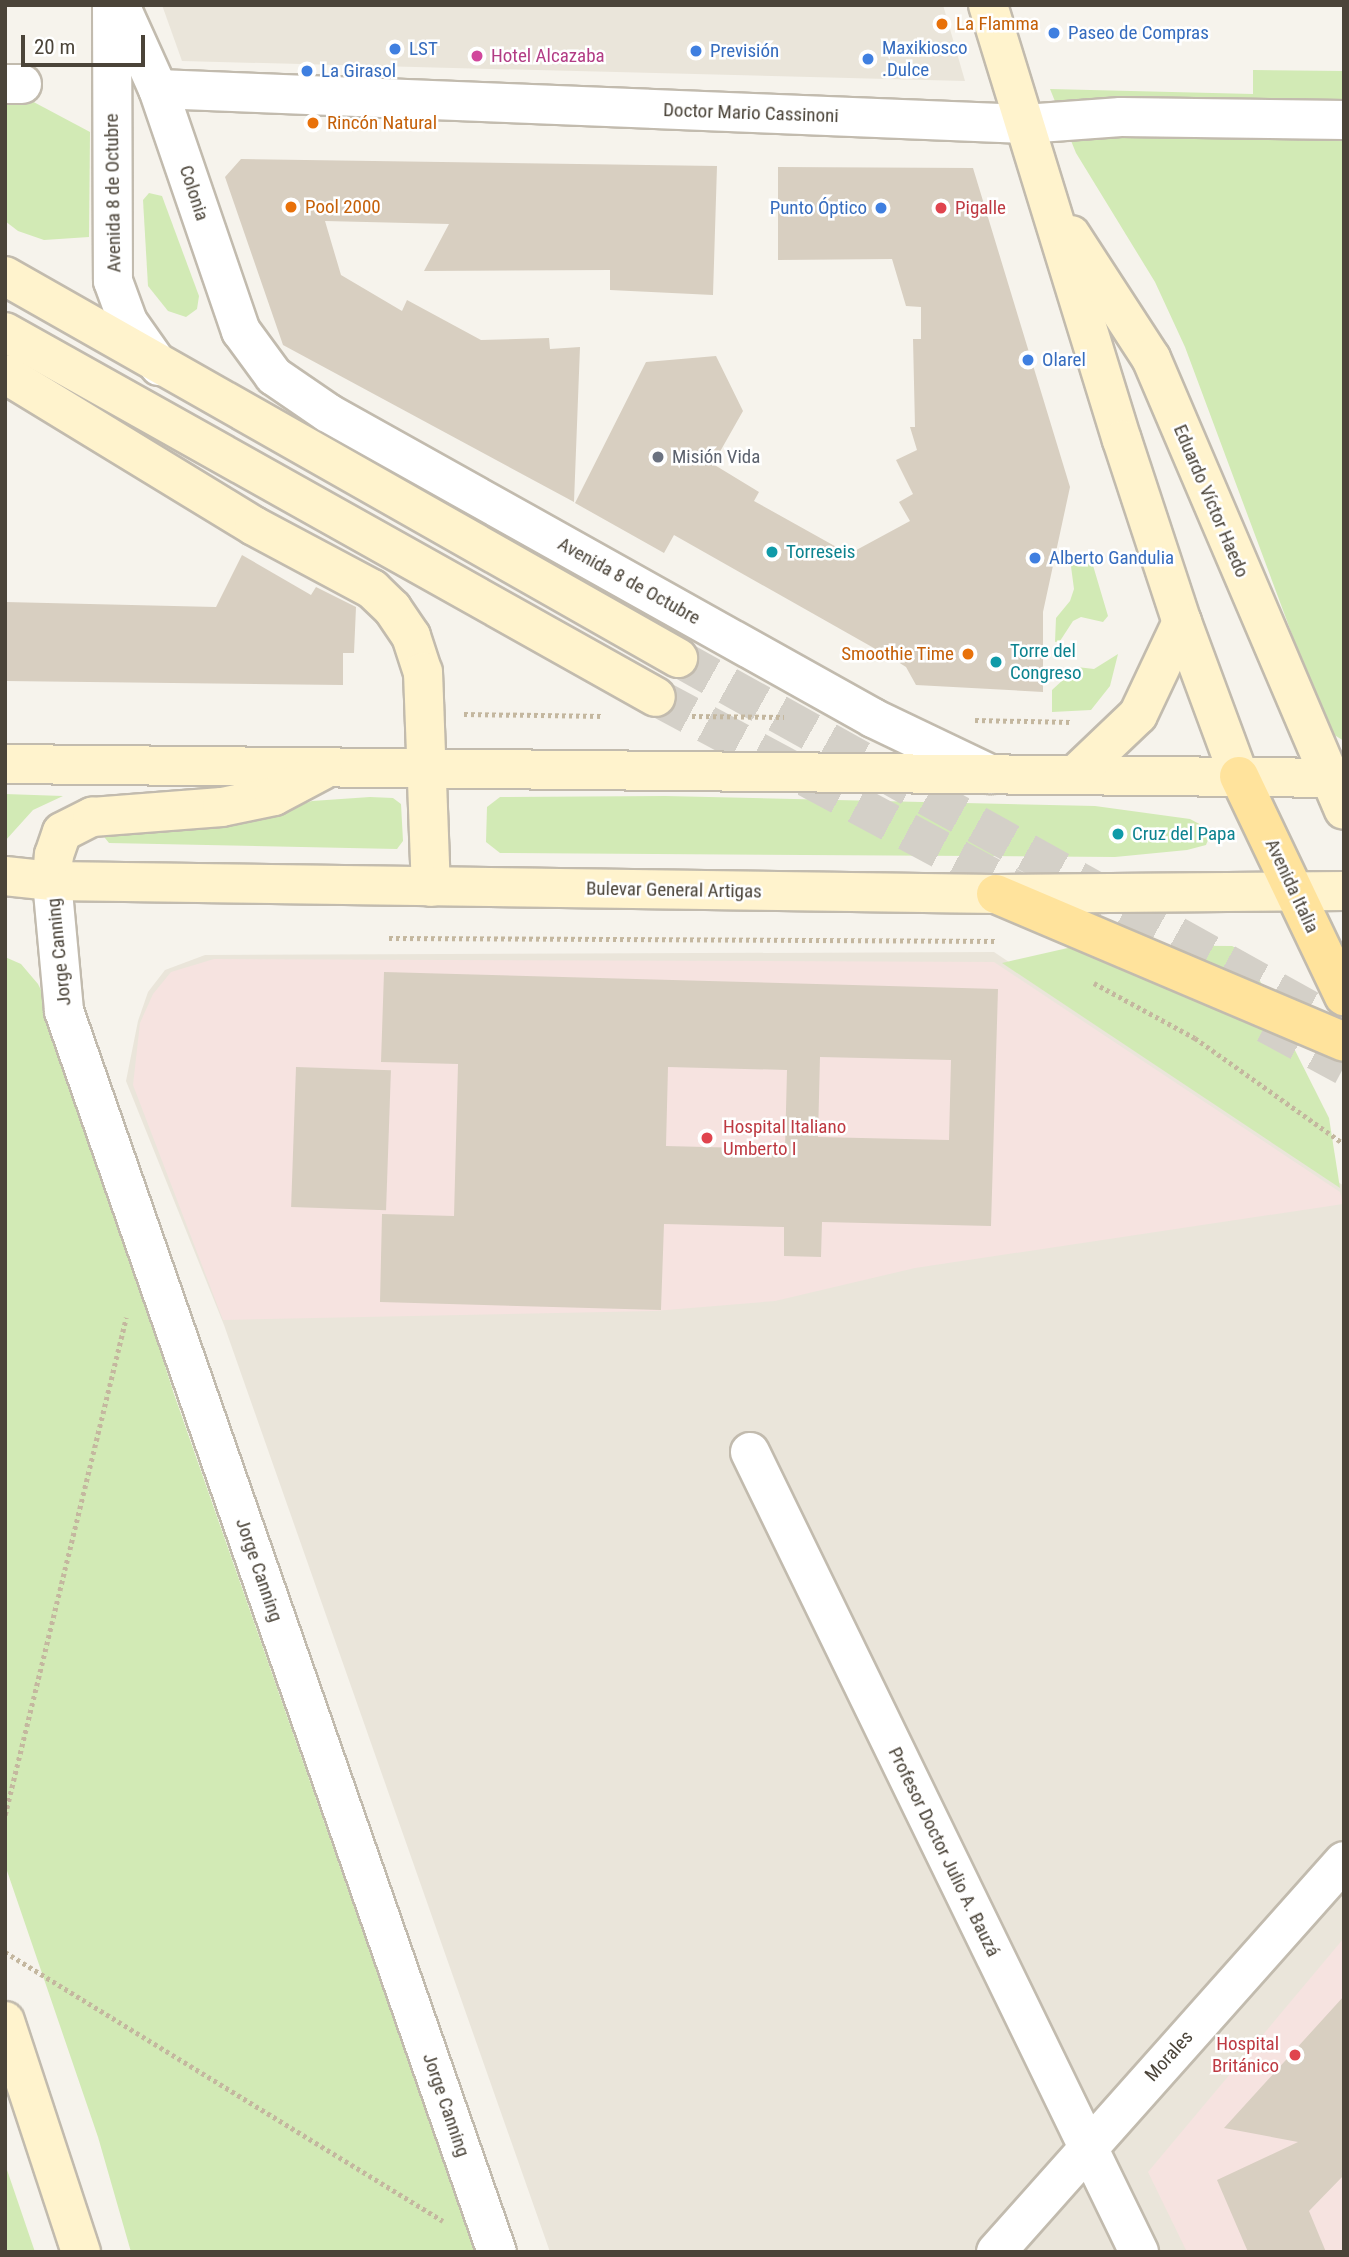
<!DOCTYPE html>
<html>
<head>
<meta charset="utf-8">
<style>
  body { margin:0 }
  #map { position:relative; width:1349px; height:2257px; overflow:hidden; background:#f6f3ec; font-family:"Roboto Condensed",sans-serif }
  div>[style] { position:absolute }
  .residential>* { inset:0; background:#eae5da }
  .medical>* { inset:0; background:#f6e3e0 }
  .green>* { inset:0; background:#d2eab5 }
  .building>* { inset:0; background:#d8cfc1; transform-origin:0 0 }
  .secondary-tunnel>* { height:38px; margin-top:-19px; transform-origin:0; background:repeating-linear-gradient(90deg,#d4d0c8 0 38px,transparent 0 57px) }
  .path>* { height:4.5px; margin-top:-2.25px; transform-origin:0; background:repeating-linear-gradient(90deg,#c4b79f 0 3.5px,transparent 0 7px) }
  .roads { filter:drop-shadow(2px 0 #c2bbae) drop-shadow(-2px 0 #c2bbae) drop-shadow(0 2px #c2bbae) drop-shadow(0 -2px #c2bbae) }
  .street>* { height:38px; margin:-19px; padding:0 19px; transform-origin:19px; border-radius:19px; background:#fff }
  .secondary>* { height:38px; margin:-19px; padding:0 19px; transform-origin:19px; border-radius:19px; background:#fff3cd }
  .primary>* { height:38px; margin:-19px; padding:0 19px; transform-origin:19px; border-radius:19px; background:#ffe39c }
  .dots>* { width:19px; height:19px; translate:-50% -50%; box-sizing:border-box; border:4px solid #fff; border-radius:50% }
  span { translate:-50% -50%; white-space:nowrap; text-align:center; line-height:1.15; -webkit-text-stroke:5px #fff; paint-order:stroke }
  .food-label { font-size:19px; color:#c56008 }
  .left { translate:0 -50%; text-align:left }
  .right { translate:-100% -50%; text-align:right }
  .shop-label { font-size:19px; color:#366cbe }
  .hotel-label { font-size:19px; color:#b23c85 }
  .street-label { font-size:19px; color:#4b4439 }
  .health-label { font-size:19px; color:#be3a42 }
  .worship-label { font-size:19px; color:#5b616d }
  .culture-label { font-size:19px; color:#0d838f }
  .frame { position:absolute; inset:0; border:7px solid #4b4439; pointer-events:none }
  .scale { position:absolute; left:21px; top:35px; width:124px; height:32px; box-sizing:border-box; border:4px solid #4b4439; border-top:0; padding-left:9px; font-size:21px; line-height:24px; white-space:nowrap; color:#4b4439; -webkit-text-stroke:5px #fff; paint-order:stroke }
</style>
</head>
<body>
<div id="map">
  <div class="residential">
    <i style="clip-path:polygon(162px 5px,943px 5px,965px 81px,182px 61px)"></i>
    <i style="clip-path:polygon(994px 952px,1344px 1186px,1344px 2252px,550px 2252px,224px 1325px,126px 1081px,138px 1021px,148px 992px,165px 970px,205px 955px)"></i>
  </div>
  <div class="medical">
    <i style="clip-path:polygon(214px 959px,994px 962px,1340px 1192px,1343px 1204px,915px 1268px,775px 1301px,654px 1311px,223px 1320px,133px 1085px,140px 1023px,153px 994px,171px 972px)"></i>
    <i style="clip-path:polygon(1344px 1938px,1344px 2252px,1187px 2252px,1148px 2172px)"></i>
  </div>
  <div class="green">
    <i style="clip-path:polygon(1253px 70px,1344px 71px,1344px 741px,1328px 731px,1185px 347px,1155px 282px,1076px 153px,1050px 89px,1253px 94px)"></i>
    <i style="clip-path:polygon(5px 98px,28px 99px,90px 132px,89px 237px,44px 240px,18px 231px,5px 221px)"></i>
    <i style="clip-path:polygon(149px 193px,162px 196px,199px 296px,197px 309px,186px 317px,168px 311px,148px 286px,143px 200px)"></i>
    <i style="clip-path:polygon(1089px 552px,1108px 616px,1103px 622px,1081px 617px,1073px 621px,1060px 641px,1055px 642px,1056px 618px,1070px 601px,1074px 589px,1070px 559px)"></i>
    <i style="clip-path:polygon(1118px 654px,1110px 686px,1091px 710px,1052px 712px,1052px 690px,1077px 667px,1094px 669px)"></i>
    <i style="clip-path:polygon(5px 794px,63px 796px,33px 810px,5px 841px)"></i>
    <i style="clip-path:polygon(665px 796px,1095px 806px,1190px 819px,1205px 827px,1208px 840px,1206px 845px,1187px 850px,1115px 857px,500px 853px,486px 842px,487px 807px,500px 797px)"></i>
    <i style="clip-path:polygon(370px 797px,393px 798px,401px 804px,403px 841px,397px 849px,109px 843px,101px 833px,268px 816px,312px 801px)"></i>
    <i style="clip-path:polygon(1081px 945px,1232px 946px,1246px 953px,1329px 1118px,1340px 1188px,1002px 963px)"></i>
    <i style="clip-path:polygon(5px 957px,21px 964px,38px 984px,53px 1015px,174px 1394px,475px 2252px,131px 2252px,98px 2137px,5px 1865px)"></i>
    <i style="clip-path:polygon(5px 2164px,35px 2252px,5px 2252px)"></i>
  </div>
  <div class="building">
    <i style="clip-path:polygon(241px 159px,717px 166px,713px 295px,610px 290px,610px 270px,424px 271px,449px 224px,325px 221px,341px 275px,402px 311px,407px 300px,481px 340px,549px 338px,550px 349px,580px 347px,574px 502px,283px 345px,225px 177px)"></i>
    <i style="clip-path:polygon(778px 167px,973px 168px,1070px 487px,1043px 612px,1043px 692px,916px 685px,906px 667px,895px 660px,674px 535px,664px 553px,575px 503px,646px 362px,716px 356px,743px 411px,713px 464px,759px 492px,754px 501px,849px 554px,910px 521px,899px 502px,913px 494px,896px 460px,917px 450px,910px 427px,915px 427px,913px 339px,921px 339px,921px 307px,906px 306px,892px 259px,778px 260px)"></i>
    <i style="clip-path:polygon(242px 555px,311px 595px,316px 587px,356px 607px,354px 653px,343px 653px,343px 685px,5px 681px,5px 602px,216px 607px)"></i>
    <i style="clip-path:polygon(evenodd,384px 972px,998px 989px,991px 1226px,822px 1222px,821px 1257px,784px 1256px,784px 1227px,664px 1224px,661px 1310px,380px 1302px,382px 1214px,454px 1216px,458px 1064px,381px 1062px,384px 972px,820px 1057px,951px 1060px,949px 1140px,818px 1137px,820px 1057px,384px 972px,668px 1067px,787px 1070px,785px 1149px,666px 1146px,668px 1067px)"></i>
    <i style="left:296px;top:1067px;width:95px;height:140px;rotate:2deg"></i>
    <i style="clip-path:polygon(1344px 1996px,1344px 2175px,1309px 2211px,1326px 2252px,1248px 2252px,1217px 2180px,1298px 2142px,1224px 2128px)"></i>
  </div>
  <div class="secondary-tunnel">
    <i style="left:678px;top:658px;width:746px;rotate:29.11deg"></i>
    <i style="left:656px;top:697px;width:429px;rotate:28.2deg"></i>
    <i style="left:1266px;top:1024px;width:89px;rotate:28.3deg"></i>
  </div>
  <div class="path">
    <i style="left:464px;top:714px;width:138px;rotate:0.8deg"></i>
    <i style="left:692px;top:716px;width:92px;rotate:0.6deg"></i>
    <i style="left:975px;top:720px;width:96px;rotate:1.2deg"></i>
    <i style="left:389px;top:938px;width:609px;rotate:0.28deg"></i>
    <i style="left:1094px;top:983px;width:115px;rotate:28.6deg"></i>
    <i style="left:1195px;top:1038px;width:183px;rotate:35.4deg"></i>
    <i style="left:5px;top:1815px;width:512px;rotate:-76.32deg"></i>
    <i style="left:5px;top:1952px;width:514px;rotate:31.56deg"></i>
  </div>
  <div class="roads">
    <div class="street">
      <i style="left:112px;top:5px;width:276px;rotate:89.8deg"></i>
      <i style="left:113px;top:281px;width:44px;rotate:69.9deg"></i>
      <i style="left:128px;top:322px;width:54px;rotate:54.8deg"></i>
      <i style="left:120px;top:5px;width:92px;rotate:65.7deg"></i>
      <i style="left:158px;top:89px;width:256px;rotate:71.1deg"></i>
      <i style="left:241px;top:331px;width:56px;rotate:53.7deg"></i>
      <i style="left:274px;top:376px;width:65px;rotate:34.4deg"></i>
      <i style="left:328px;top:413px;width:625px;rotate:29.23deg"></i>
      <i style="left:873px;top:718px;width:130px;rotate:25.6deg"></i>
      <i style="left:5px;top:84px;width:17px"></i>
      <i style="left:158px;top:89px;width:868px;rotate:2.31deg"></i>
      <i style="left:1025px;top:124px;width:96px;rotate:-4.2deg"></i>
      <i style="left:1121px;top:117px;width:223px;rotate:0.8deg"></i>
      <i style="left:52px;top:881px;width:131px;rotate:84.7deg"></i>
      <i style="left:64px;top:1011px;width:1314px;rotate:70.77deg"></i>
      <i style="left:750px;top:1452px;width:890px;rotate:64.07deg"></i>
      <i style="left:996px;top:2252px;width:523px;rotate:-48.33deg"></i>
    </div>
    <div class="secondary">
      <i style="left:988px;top:5px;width:455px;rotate:72.9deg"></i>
      <i style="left:1122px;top:440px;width:192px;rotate:71.8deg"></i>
      <i style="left:1182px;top:622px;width:164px;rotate:69.7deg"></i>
      <i style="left:1071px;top:235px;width:147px;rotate:57deg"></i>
      <i style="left:1151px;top:358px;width:491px;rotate:66.9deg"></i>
      <i style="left:5px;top:276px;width:774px;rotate:29.58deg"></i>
      <i style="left:5px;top:332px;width:746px;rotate:29.28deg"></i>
      <i style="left:5px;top:374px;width:292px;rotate:31.4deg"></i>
      <i style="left:254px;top:526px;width:134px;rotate:28.1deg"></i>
      <i style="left:372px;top:589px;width:28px;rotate:44deg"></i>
      <i style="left:392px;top:608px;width:34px;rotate:56deg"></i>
      <i style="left:411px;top:636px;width:38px;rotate:72deg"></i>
      <i style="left:423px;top:672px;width:215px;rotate:87.9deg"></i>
      <i style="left:5px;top:764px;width:1339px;rotate:0.6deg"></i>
      <i style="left:1077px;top:773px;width:84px;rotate:-43.6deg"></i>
      <i style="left:1138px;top:715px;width:103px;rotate:-64.7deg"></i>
      <i style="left:5px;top:876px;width:47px;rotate:6.1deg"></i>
      <i style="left:52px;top:881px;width:944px;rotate:0.79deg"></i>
      <i style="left:996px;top:894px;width:348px;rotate:-0.5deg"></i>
      <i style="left:52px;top:881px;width:26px;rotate:-86deg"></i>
      <i style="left:54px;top:855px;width:24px;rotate:-71deg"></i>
      <i style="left:62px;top:832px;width:34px;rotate:-27deg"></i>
      <i style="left:92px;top:817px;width:130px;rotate:-4.4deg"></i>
      <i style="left:222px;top:807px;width:53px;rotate:-11.9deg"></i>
      <i style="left:274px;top:796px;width:55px;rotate:-28deg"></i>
      <i style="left:5px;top:2021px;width:243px;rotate:71.8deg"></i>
    </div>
    <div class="primary">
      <i style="left:1239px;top:776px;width:244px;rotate:64.5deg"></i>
      <i style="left:996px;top:894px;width:378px;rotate:23deg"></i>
    </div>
  </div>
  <div class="dots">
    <i style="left:942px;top:24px;background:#e8710a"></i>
    <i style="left:1054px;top:33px;background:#3f7fe0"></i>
    <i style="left:395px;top:49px;background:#3f7fe0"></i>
    <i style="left:696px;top:51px;background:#3f7fe0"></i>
    <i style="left:477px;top:56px;background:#d1479c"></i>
    <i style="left:868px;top:59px;background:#3f7fe0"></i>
    <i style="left:307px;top:71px;background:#3f7fe0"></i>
    <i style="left:313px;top:123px;background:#e8710a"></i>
    <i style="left:291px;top:207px;background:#e8710a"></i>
    <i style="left:881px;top:208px;background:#3f7fe0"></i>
    <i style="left:941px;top:208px;background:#e0444e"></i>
    <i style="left:1028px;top:360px;background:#3f7fe0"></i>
    <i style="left:658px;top:457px;background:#6b7280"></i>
    <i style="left:772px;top:552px;background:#0f9aa8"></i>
    <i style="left:1035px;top:558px;background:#3f7fe0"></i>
    <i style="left:968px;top:654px;background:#e8710a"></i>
    <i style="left:996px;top:662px;background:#0f9aa8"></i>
    <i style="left:1118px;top:834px;background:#0f9aa8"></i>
    <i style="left:707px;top:1138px;background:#e0444e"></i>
    <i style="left:1295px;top:2055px;background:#e0444e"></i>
  </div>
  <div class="food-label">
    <span class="left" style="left:956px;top:24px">La Flamma</span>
    <span class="left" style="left:327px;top:123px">Rincón Natural</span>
    <span class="left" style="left:305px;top:207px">Pool 2000</span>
    <span class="right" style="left:954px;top:654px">Smoothie Time</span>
  </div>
  <div class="shop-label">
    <span class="left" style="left:1068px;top:33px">Paseo de Compras</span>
    <span class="left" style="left:882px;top:59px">Maxikiosco<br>.Dulce</span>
    <span class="left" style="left:409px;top:49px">LST</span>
    <span class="left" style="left:710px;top:51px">Previsión</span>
    <span class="left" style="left:321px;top:71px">La Girasol</span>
    <span class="right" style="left:867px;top:208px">Punto Óptico</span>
    <span class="left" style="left:1042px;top:360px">Olarel</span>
    <span class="left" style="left:1049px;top:558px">Alberto Gandulia</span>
  </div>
  <div class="hotel-label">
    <span class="left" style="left:491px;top:56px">Hotel Alcazaba</span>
  </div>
  <div class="street-label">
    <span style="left:751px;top:113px;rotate:2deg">Doctor Mario Cassinoni</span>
    <span style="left:113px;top:193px;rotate:-91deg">Avenida 8 de Octubre</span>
    <span style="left:194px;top:193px;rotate:72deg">Colonia</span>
    <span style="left:1211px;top:501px;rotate:67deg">Eduardo Víctor Haedo</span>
    <span style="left:629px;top:581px;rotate:29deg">Avenida 8 de Octubre</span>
    <span style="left:1292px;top:886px;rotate:65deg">Avenida Italia</span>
    <span style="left:674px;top:890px;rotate:1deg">Bulevar General Artigas</span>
    <span style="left:59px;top:952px;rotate:-96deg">Jorge Canning</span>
    <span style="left:259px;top:1570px;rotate:71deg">Jorge Canning</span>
    <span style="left:944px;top:1852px;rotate:64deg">Profesor Doctor Julio A. Bauzá</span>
    <span style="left:1169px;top:2056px;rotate:-48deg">Morales</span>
    <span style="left:446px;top:2105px;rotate:71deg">Jorge Canning</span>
  </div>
  <div class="health-label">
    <span class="left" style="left:955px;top:208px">Pigalle</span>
    <span class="left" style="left:723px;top:1138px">Hospital Italiano<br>Umberto I</span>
    <span class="right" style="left:1279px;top:2055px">Hospital<br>Británico</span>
  </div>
  <div class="worship-label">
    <span class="left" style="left:672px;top:457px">Misión Vida</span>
  </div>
  <div class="culture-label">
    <span class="left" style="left:786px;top:552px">Torreseis</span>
    <span class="left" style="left:1010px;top:662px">Torre del<br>Congreso</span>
    <span class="left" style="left:1132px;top:834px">Cruz del Papa</span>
  </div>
  <div class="frame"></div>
  <div class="scale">20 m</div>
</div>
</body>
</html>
